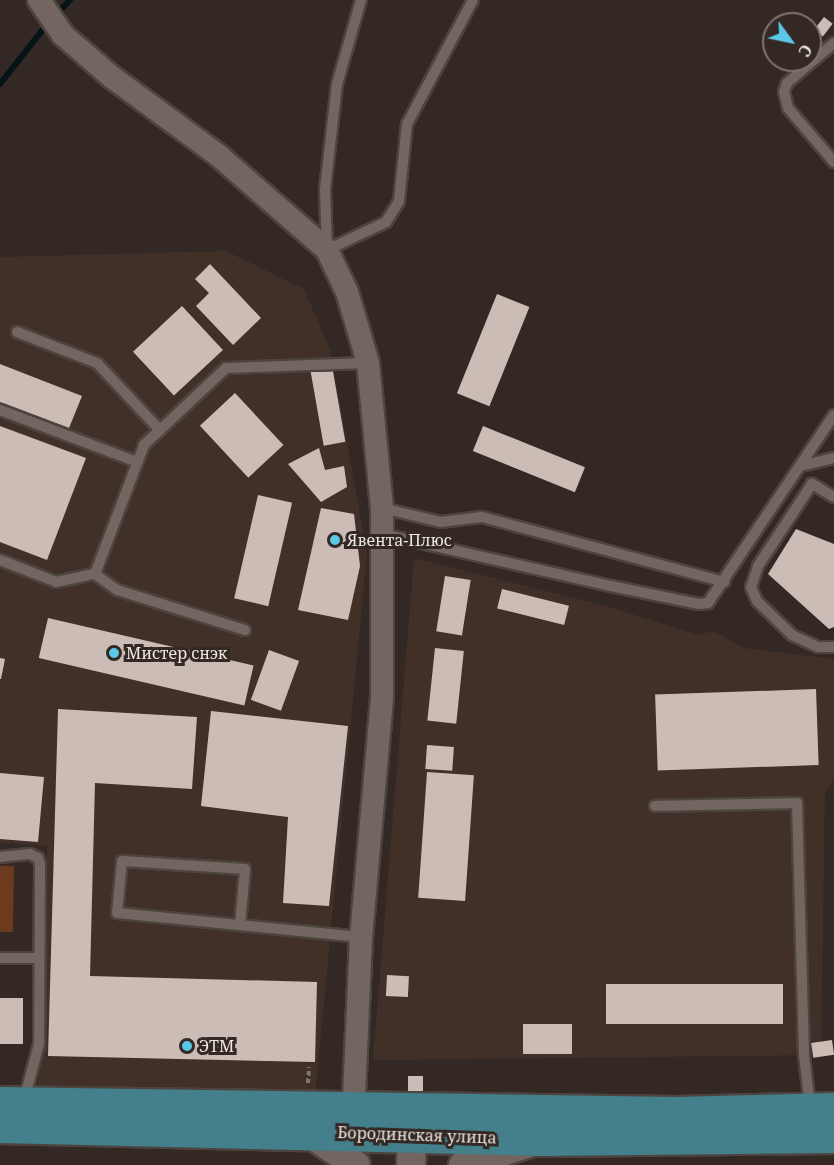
<!DOCTYPE html>
<html>
<head>
<meta charset="utf-8">
<style>
  body { margin:0 }
  #map { position:relative; width:834px; height:1165px; overflow:hidden; background:#332823; font-family:"Noto Serif",serif }
  div>[style] { position:absolute }
  .built>* { inset:0; background:#413028 }
  .green>* { inset:0; background:#6d3a1e; transform-origin:0 0 }
  .stream>* { height:6px; margin:-3px; padding:0 3px; transform-origin:3px; border-radius:3px; background:#061317 }
  .building>* { inset:0; background:#cbbdb6; transform-origin:0 0 }
  .path>* { height:4px; margin-top:-2px; transform-origin:0; background:repeating-linear-gradient(90deg,#7e7570 0 4.5px,transparent 0 7.5px) }
  .roads { filter:drop-shadow(2px 0 #4d443f) drop-shadow(-2px 0 #4d443f) drop-shadow(0 2px #4d443f) drop-shadow(0 -2px #4d443f) }
  .service>* { height:10px; margin:-5px; padding:0 5px; transform-origin:5px; border-radius:5px; background:#736660 }
  .minor>* { height:22px; margin:-11px; padding:0 11px; transform-origin:11px; border-radius:11px; background:#736660 }
  .tertiary>* { height:28px; margin:-14px; padding:0 14px; transform-origin:14px; border-radius:14px; background:#736660 }
  .primary>* { height:33px; margin:-16.5px; padding:0 16.5px; transform-origin:16.5px; border-radius:16.5px; background:#447f8c }
  .dots>* { width:16px; height:16px; translate:-50% -50%; box-sizing:border-box; border:3px solid #332823; border-radius:50% }
  span { translate:-50% -50%; white-space:nowrap; text-align:center; line-height:1.15; -webkit-text-stroke:6px #332823; paint-order:stroke }
  .poi-label { font-size:16px; color:#ece5e1 }
  .left { translate:0 -50%; text-align:left }
  .street-label { font-size:16px; color:#ece5e1 }
  .north { position:absolute; left:762px; top:12px; width:60px; height:60px; box-sizing:border-box; background:#332823; border:2px solid #7d746f; border-radius:50%; rotate:123deg; font-size:16px; font-weight:700; line-height:24px; text-align:center; color:#ece5e1 }
  .north::after { content:''; display:block; margin:auto; width:21px; height:27px; background:#5ac8e5; clip-path:polygon(50% 0,100% 100%,50% 72%,0 100%) }
</style>
</head>
<body>
<div id="map">
  <div class="built">
    <i style="clip-path:polygon(226px 251px,304px 289px,330px 350px,367px 553px,315px 1096px,37px 1089px,44px 1041px,47px 846px,0 843px,0 257px)"></i>
    <i style="clip-path:polygon(414px 558px,606px 606px,698px 635px,713px 631px,744px 648px,834px 659px,834px 781px,825px 792px,821px 1055px,373px 1060px)"></i>
  </div>
  <div class="green">
    <i style="left:14px;top:866px;width:66px;height:14px;rotate:91deg"></i>
  </div>
  <div class="stream">
    <i style="left:55px;top:16px;width:22px;rotate:-47deg"></i>
    <i style="left:0;top:84px;width:78px;rotate:-51.8deg"></i>
  </div>
  <div class="building">
    <i style="left:824px;top:17px;width:11px;height:16px;rotate:38deg"></i>
    <i style="clip-path:polygon(210px 264px,261px 318px,233px 345px,196px 306px,209px 293px,195px 279px)"></i>
    <i style="left:497px;top:294px;width:35px;height:107px;rotate:22deg"></i>
    <i style="left:182px;top:306px;width:60px;height:67px;rotate:47deg"></i>
    <i style="clip-path:polygon(0 364px,82px 396px,69px 428px,0 402px)"></i>
    <i style="left:332px;top:366px;width:77px;height:22px;rotate:80deg"></i>
    <i style="left:235px;top:393px;width:71px;height:48px;rotate:47deg"></i>
    <i style="clip-path:polygon(0 426px,86px 458px,47px 560px,0 542px)"></i>
    <i style="left:483px;top:426px;width:110px;height:27px;rotate:22deg"></i>
    <i style="clip-path:polygon(319px 448px,325px 470px,344px 466px,347px 487px,321px 502px,288px 464px)"></i>
    <i style="left:258px;top:495px;width:35px;height:106px;rotate:13deg"></i>
    <i style="clip-path:polygon(321px 508px,354px 514px,360px 566px,348px 620px,298px 610px)"></i>
    <i style="clip-path:polygon(796px 529px,834px 544px,834px 627px,829px 629px,768px 574px)"></i>
    <i style="left:445px;top:576px;width:26px;height:56px;rotate:9deg"></i>
    <i style="left:502px;top:589px;width:69px;height:20px;rotate:14deg"></i>
    <i style="left:48px;top:618px;width:211px;height:41px;rotate:13deg"></i>
    <i style="left:435px;top:648px;width:29px;height:73px;rotate:6deg"></i>
    <i style="left:269px;top:650px;width:32px;height:53px;rotate:20deg"></i>
    <i style="clip-path:polygon(0 658px,5px 659px,1px 679px,0 679px)"></i>
    <i style="left:816px;top:689px;width:76px;height:161px;rotate:88deg"></i>
    <i style="clip-path:polygon(58px 709px,197px 717px,192px 789px,95px 783px,90px 976px,317px 982px,315px 1062px,48px 1056px)"></i>
    <i style="clip-path:polygon(211px 711px,348px 726px,329px 906px,283px 903px,288px 817px,201px 806px)"></i>
    <i style="left:427px;top:745px;width:27px;height:24px;rotate:4deg"></i>
    <i style="left:427px;top:772px;width:47px;height:126px;rotate:4deg"></i>
    <i style="clip-path:polygon(0 773px,44px 777px,38px 842px,0 839px)"></i>
    <i style="left:387px;top:975px;width:22px;height:21px;rotate:3deg"></i>
    <i style="left:783px;top:984px;width:40px;height:177px;rotate:90deg"></i>
    <i style="left:0;top:998px;width:23px;height:46px"></i>
    <i style="left:523px;top:1024px;width:49px;height:30px"></i>
    <i style="left:832px;top:1040px;width:15px;height:21px;rotate:82deg"></i>
    <i style="left:408px;top:1076px;width:15px;height:16px"></i>
  </div>
  <div class="path">
    <i style="left:308px;top:1083px;width:16px;rotate:-86deg"></i>
  </div>
  <div class="roads">
    <div class="service">
      <i style="left:361px;top:0;width:87px;rotate:105.9deg"></i>
      <i style="left:337px;top:84px;width:106px;rotate:96.5deg"></i>
      <i style="left:325px;top:189px;width:61px;rotate:88.1deg"></i>
      <i style="left:327px;top:250px;width:65px;rotate:-25.4deg"></i>
      <i style="left:386px;top:222px;width:25px;rotate:-58deg"></i>
      <i style="left:399px;top:201px;width:77px;rotate:-84.1deg"></i>
      <i style="left:407px;top:124px;width:140px;rotate:-62deg"></i>
      <i style="left:834px;top:43px;width:62px;rotate:139.6deg"></i>
      <i style="left:787px;top:83px;width:9px;rotate:108deg"></i>
      <i style="left:784px;top:92px;width:16px;rotate:76deg"></i>
      <i style="left:788px;top:108px;width:71px;rotate:49.6deg"></i>
      <i style="left:17px;top:332px;width:86px;rotate:21.2deg"></i>
      <i style="left:97px;top:363px;width:92px;rotate:46.8deg"></i>
      <i style="left:0;top:410px;width:147px;rotate:20.8deg"></i>
      <i style="left:801px;top:466px;width:34px;rotate:-14deg"></i>
      <i style="left:834px;top:497px;width:26px;rotate:-149deg"></i>
      <i style="left:812px;top:484px;width:98px;rotate:123.4deg"></i>
      <i style="left:758px;top:566px;width:22px;rotate:108deg"></i>
      <i style="left:751px;top:587px;width:15px;rotate:67deg"></i>
      <i style="left:757px;top:601px;width:49px;rotate:44.2deg"></i>
      <i style="left:792px;top:635px;width:29px;rotate:25deg"></i>
      <i style="left:818px;top:647px;width:16px"></i>
      <i style="left:382px;top:508px;width:61px;rotate:13.3deg"></i>
      <i style="left:441px;top:522px;width:41px;rotate:-7deg"></i>
      <i style="left:482px;top:517px;width:251px;rotate:15deg"></i>
      <i style="left:382px;top:534px;width:235px;rotate:12.8deg"></i>
      <i style="left:611px;top:586px;width:90px;rotate:11.6deg"></i>
      <i style="left:699px;top:604px;width:9px;rotate:-6deg"></i>
      <i style="left:708px;top:603px;width:226px;rotate:-56.2deg"></i>
      <i style="left:0;top:560px;width:60px;rotate:21.4deg"></i>
      <i style="left:56px;top:582px;width:40px;rotate:-12deg"></i>
      <i style="left:245px;top:630px;width:134px;rotate:-162.6deg"></i>
      <i style="left:117px;top:590px;width:27px;rotate:-144deg"></i>
      <i style="left:95px;top:574px;width:138px;rotate:-69.2deg"></i>
      <i style="left:144px;top:445px;width:112px;rotate:-43.2deg"></i>
      <i style="left:226px;top:368px;width:142px;rotate:-2deg"></i>
      <i style="left:655px;top:806px;width:142px;rotate:-1.2deg"></i>
      <i style="left:797px;top:803px;width:252px;rotate:88.4deg"></i>
      <i style="left:804px;top:1055px;width:51px;rotate:83.3deg"></i>
      <i style="left:0;top:857px;width:30px;rotate:-6deg"></i>
      <i style="left:30px;top:854px;width:9px;rotate:27deg"></i>
      <i style="left:38px;top:858px;width:6px;rotate:72deg"></i>
      <i style="left:40px;top:864px;width:180px;rotate:90.3deg"></i>
      <i style="left:39px;top:1044px;width:58px;rotate:105deg"></i>
      <i style="left:240px;top:925px;width:56px;rotate:-84.9deg"></i>
      <i style="left:245px;top:869px;width:123px;rotate:-176.3deg"></i>
      <i style="left:122px;top:861px;width:52px;rotate:95.5deg"></i>
      <i style="left:117px;top:913px;width:245px;rotate:5.6deg"></i>
      <i style="left:0;top:958px;width:39px"></i>
    </div>
    <div class="minor">
      <i style="left:39px;top:0;width:42px;rotate:55.6deg"></i>
      <i style="left:63px;top:35px;width:66px;rotate:40.7deg"></i>
      <i style="left:113px;top:78px;width:132px;rotate:36.3deg"></i>
      <i style="left:219px;top:156px;width:143px;rotate:41deg"></i>
      <i style="left:327px;top:250px;width:47px;rotate:64.5deg"></i>
      <i style="left:347px;top:292px;width:74px;rotate:73.5deg"></i>
      <i style="left:368px;top:363px;width:146px;rotate:84.5deg"></i>
      <i style="left:382px;top:508px;width:190px;rotate:90deg"></i>
      <i style="left:382px;top:698px;width:240px;rotate:95deg"></i>
      <i style="left:361px;top:937px;width:186px;rotate:92.5deg"></i>
    </div>
    <div class="tertiary">
      <i style="left:306px;top:1131px;width:60px;rotate:34.2deg"></i>
      <i style="left:411px;top:1165px;width:52px;rotate:-87.8deg"></i>
      <i style="left:463px;top:1165px;width:70px;rotate:-18.4deg"></i>
    </div>
    <div class="primary">
      <i style="left:0;top:1103px;width:675px;rotate:0.85deg"></i>
      <i style="left:675px;top:1113px;width:159px;rotate:-1.4deg"></i>
      <i style="left:0;top:1126px;width:542px;rotate:1.37deg"></i>
      <i style="left:542px;top:1139px;width:292px;rotate:-0.6deg"></i>
    </div>
  </div>
  <div class="dots">
    <i style="left:335px;top:540px;background:#5ac8e5"></i>
    <i style="left:114px;top:653px;background:#5ac8e5"></i>
    <i style="left:187px;top:1046px;background:#5ac8e5"></i>
  </div>
  <div class="poi-label">
    <span class="left" style="left:347px;top:540px">Явента-Плюс</span>
    <span class="left" style="left:126px;top:653px">Мистер снэк</span>
    <span class="left" style="left:199px;top:1046px">ЭТМ</span>
  </div>
  <div class="street-label">
    <span style="left:417px;top:1135px;rotate:2deg">Бородинская улица</span>
  </div>
  <div class="north">С</div>
</div>
</body>
</html>
